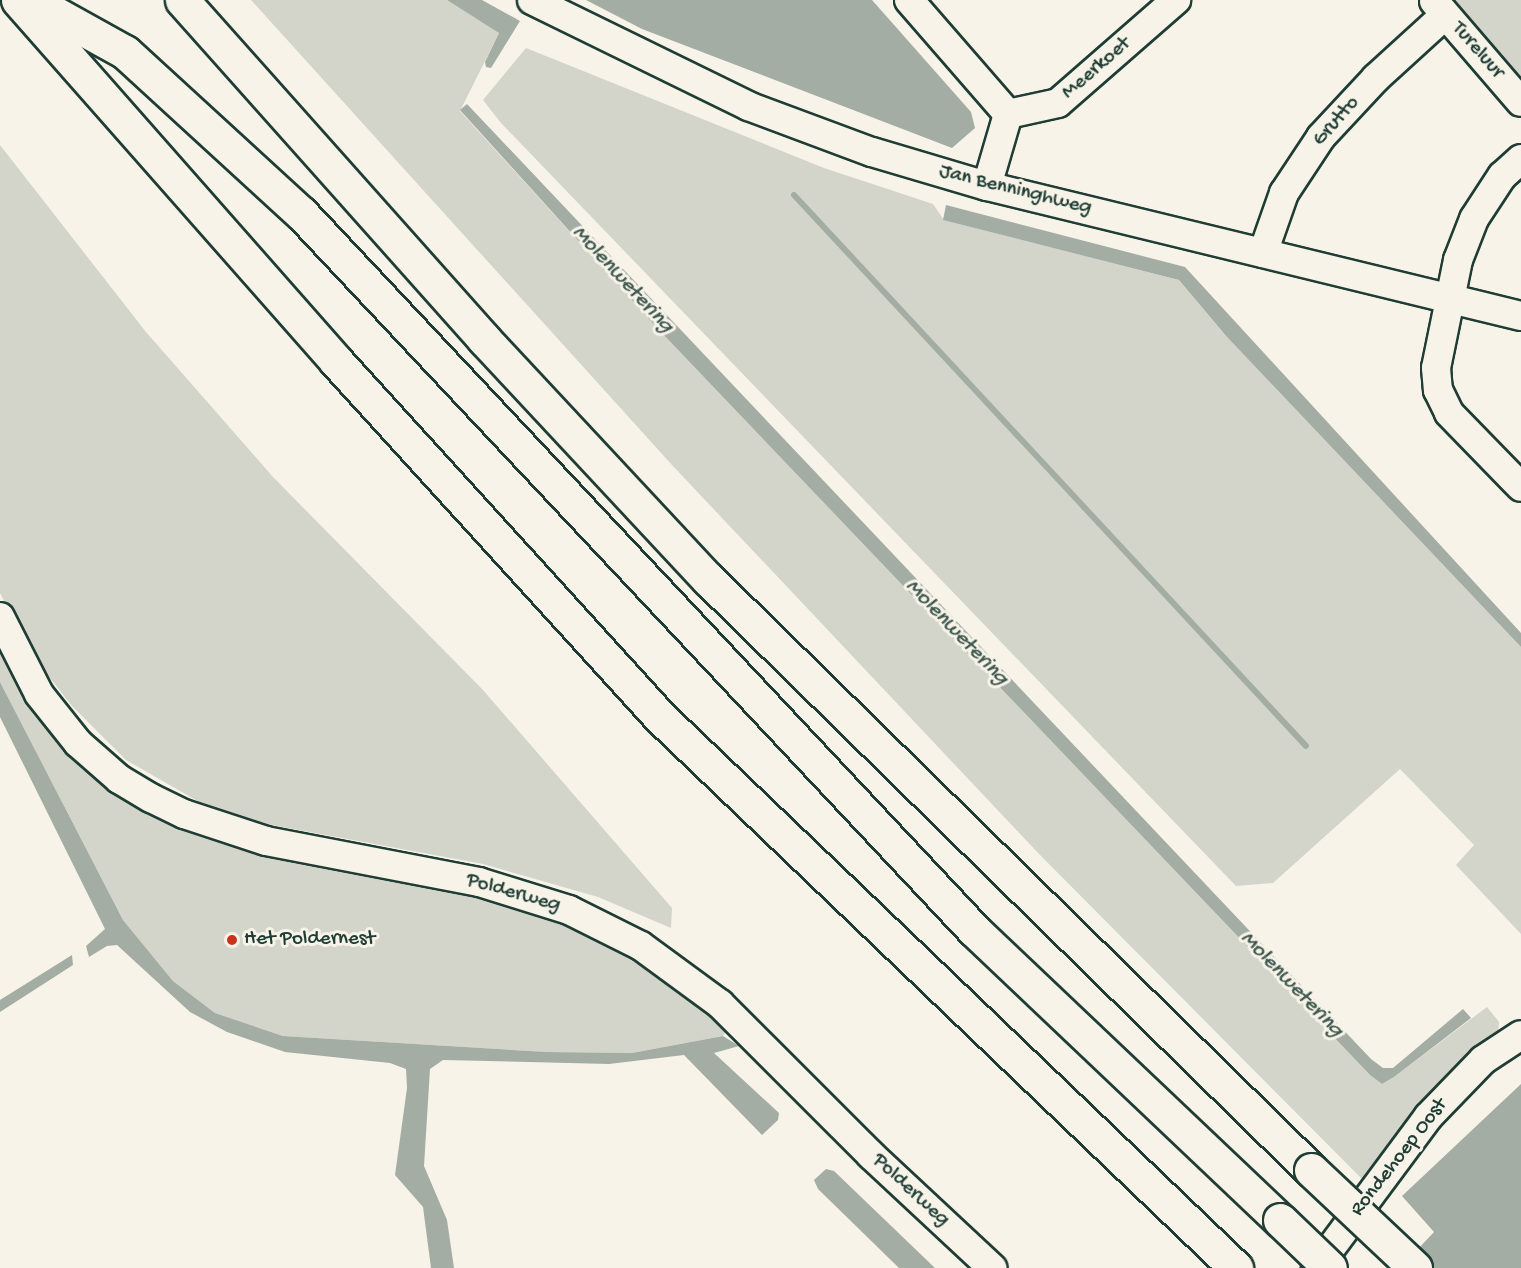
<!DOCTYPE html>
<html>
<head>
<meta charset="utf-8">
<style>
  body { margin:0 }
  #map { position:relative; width:1521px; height:1268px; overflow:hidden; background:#f7f3e8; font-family:"Gochi Hand",sans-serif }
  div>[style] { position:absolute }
  .green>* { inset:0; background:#d3d5ca }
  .water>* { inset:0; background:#a4ada3 }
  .stream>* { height:6px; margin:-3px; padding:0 3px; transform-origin:3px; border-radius:3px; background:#a4ada3 }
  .roads { filter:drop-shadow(2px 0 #1f3d34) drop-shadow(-2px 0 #1f3d34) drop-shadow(0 2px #1f3d34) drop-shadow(0 -2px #1f3d34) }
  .minor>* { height:28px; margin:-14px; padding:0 14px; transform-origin:14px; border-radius:14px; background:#f7f3e8 }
  .highway>* { height:33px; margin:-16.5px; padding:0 16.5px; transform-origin:16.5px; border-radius:16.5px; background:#f7f3e8 }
  .bridges { filter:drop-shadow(2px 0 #1f3d34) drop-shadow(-2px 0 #1f3d34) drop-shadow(0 2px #1f3d34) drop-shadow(0 -2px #1f3d34) }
  .highway-bridge>* { height:33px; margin:-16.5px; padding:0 16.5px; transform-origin:16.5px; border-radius:16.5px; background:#f7f3e8 }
  .dots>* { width:16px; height:16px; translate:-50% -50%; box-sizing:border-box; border:3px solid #f7f3e8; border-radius:50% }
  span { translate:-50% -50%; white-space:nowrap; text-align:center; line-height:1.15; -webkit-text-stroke:6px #f7f3e8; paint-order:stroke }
  .street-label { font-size:21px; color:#1f3d34 }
  .poi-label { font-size:21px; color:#1f3d34 }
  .left { translate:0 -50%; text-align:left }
  .water-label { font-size:22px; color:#405950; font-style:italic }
</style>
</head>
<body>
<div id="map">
  <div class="green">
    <i style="clip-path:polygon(251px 0,447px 0,494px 29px,499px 33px,460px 111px,659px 330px,1370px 1075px,1382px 1084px,1394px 1077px,1487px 1007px,1499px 1022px,1498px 1036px,1367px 1184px,1041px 856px,672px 465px)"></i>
    <i style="clip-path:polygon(1449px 0,1521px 0,1521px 83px)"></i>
    <i style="clip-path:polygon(526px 48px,824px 168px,933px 204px,944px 220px,1179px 280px,1227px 337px,1521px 647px,1521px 934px,1456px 865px,1474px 845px,1400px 769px,1273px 883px,1236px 886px,501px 123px,483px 100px)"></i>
    <i style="clip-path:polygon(0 145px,146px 332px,273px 477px,483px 690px,672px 908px,671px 928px,598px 897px,483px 864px,245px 820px,208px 807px,126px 760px,72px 706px,35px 659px,0 593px)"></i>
    <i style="clip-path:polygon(0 630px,134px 799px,504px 899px,611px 941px,730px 1026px,723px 1036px,632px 1053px,547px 1052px,283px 1036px,215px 1013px,173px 981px,123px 920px,0 682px)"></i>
  </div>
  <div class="water">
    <i style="clip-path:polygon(447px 0,482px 0,520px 21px,491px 68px,486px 67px,485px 62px,499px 33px)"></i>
    <i style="clip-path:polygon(586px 0,872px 0,971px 112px,975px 128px,952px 148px,642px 29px)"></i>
    <i style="clip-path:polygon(467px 104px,1371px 1059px,1383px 1068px,1393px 1068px,1463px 1009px,1471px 1018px,1394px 1077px,1382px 1084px,1370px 1075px,659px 330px,460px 110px)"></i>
    <i style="clip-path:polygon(946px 205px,1185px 267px,1521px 633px,1521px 647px,1227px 337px,1179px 280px,943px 220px)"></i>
    <i style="clip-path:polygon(0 682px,123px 920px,173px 981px,215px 1013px,283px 1036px,547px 1052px,632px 1053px,723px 1036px,739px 1046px,714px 1053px,779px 1113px,778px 1120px,762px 1135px,684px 1055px,609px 1064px,443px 1060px,430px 1069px,424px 1166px,447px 1220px,454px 1268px,431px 1268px,423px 1207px,395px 1175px,407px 1088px,406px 1069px,390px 1063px,285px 1052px,227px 1032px,190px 1012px,117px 945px,107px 946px,89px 957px,86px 946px,105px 929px,0 717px)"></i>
    <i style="clip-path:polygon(72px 955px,73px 965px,0 1012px,0 1000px)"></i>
    <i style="clip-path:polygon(1521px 1084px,1521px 1268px,1400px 1268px,1434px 1232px,1402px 1196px)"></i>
    <i style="clip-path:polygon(826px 1169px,834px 1171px,935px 1268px,899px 1268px,818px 1189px,814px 1180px)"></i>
  </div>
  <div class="stream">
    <i style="left:794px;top:195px;width:752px;rotate:47.1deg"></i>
  </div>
  <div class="roads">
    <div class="minor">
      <i style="left:532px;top:0;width:241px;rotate:26.1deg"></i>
      <i style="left:748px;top:106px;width:132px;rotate:20.4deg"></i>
      <i style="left:872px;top:152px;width:120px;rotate:16.5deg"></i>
      <i style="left:987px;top:186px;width:550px;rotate:13.68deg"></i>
      <i style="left:909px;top:0;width:151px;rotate:49deg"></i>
      <i style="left:1434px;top:1px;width:133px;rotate:49.3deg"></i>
      <i style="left:1008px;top:114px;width:51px;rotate:-12.4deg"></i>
      <i style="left:1058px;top:103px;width:157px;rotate:-41.1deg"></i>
      <i style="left:1521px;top:159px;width:25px;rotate:138deg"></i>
      <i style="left:1502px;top:176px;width:51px;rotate:123.1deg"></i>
      <i style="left:1474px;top:219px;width:44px;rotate:111.3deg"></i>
      <i style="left:1458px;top:260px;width:110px;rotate:101.5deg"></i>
      <i style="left:1436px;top:368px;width:22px;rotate:85deg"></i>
      <i style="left:1438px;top:390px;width:25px;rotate:64deg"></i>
      <i style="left:1449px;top:413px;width:103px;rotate:45.8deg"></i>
      <i style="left:987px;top:186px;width:75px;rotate:-73.7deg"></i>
      <i style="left:1263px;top:253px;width:64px;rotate:-70.7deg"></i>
      <i style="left:1284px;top:193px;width:67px;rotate:-56.5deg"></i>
      <i style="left:1321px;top:137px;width:81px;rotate:-47deg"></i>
      <i style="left:1376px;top:78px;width:93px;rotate:-42.4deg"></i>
      <i style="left:0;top:617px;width:86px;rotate:63.1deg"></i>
      <i style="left:39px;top:694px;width:63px;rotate:51.5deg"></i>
      <i style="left:78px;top:743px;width:55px;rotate:41.3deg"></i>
      <i style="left:119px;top:779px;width:37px;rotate:31deg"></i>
      <i style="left:151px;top:798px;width:37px;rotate:26deg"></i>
      <i style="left:184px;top:814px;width:86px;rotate:18.2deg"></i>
      <i style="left:266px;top:841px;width:217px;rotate:10.9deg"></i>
      <i style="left:479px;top:882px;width:94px;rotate:17.3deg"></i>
      <i style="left:569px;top:910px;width:80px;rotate:26.6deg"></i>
      <i style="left:641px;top:946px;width:98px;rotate:36.3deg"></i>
      <i style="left:720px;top:1004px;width:214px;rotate:45deg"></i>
      <i style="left:871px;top:1155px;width:166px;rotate:43deg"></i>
      <i style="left:1316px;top:1268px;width:188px;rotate:-53.4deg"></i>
      <i style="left:1428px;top:1117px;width:79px;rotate:-46deg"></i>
      <i style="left:1483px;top:1060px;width:45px;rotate:-33.3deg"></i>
    </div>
    <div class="highway">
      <i style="left:18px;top:0;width:481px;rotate:48.6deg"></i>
      <i style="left:336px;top:361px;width:483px;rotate:47.7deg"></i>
      <i style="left:661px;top:718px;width:796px;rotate:43.73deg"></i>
      <i style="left:31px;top:0;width:107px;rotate:29deg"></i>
      <i style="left:125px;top:52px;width:239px;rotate:42.5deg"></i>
      <i style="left:301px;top:213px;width:983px;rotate:46.81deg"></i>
      <i style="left:974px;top:930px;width:422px;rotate:43.5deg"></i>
      <i style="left:182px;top:0;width:454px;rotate:48.3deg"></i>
      <i style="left:484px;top:339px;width:328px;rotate:47deg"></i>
      <i style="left:708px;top:579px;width:844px;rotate:44.42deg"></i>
    </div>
  </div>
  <div class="bridges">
    <div class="highway-bridge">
      <i style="left:1311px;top:1170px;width:143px;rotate:43.3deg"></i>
      <i style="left:1280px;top:1220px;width:69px;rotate:43.8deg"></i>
    </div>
  </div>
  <div class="dots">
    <i style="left:232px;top:940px;background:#c8321e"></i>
  </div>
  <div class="street-label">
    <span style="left:1477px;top:51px;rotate:49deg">Tureluur</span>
    <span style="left:1097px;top:69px;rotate:-41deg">Meerkoet</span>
    <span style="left:1337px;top:122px;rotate:-49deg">Grutto</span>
    <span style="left:1015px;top:191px;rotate:14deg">Jan Benninghweg</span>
    <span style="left:513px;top:894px;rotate:16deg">Polderweg</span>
    <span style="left:1400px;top:1158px;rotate:-52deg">Rondehoep Oost</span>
    <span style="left:910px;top:1191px;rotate:43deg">Polderweg</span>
  </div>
  <div class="poi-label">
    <span class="left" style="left:244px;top:940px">Het Poldernest</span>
  </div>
  <div class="water-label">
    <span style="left:622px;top:280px;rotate:47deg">Molenwetering</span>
    <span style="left:956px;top:633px;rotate:46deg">Molenwetering</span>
    <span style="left:1291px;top:985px;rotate:46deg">Molenwetering</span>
  </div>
</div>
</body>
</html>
